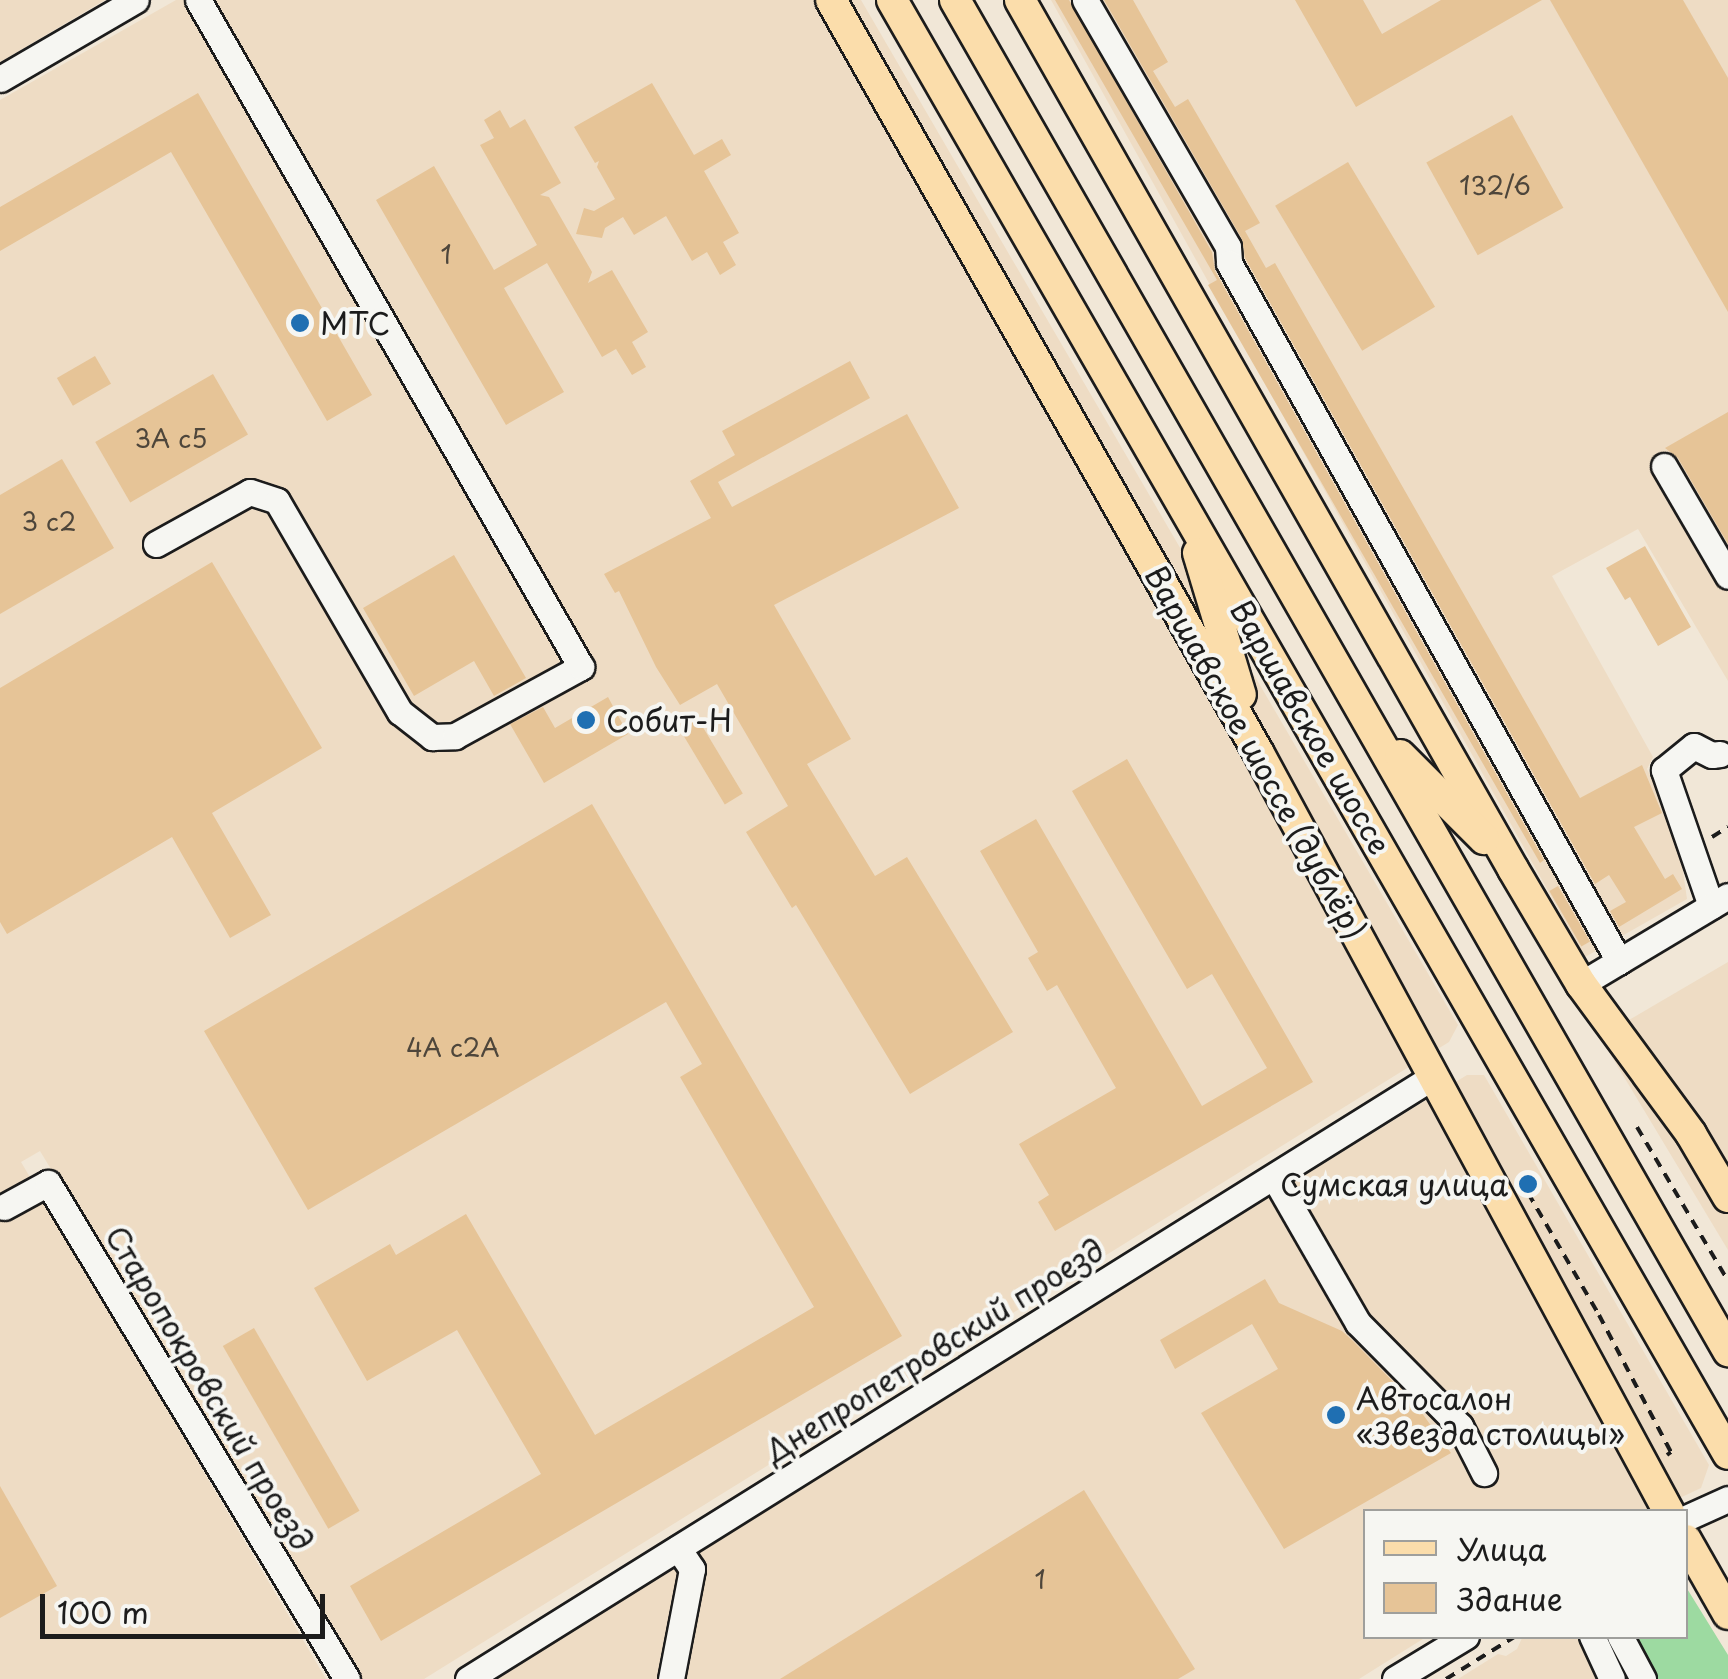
<!DOCTYPE html>
<html>
<head>
<meta charset="utf-8">
<style>
  body { margin:0 }
  #map { position:relative; width:1728px; height:1679px; overflow:hidden; background:#f1e7d7; font-family:"Playpen Sans",sans-serif }
  div>[style] { position:absolute }
  .built>* { inset:0; background:#eedcc4 }
  .green>* { inset:0; background:#9ddaa1 }
  .building>* { inset:0; background:#e6c497; transform-origin:0 0 }
  .path>* { height:4px; margin-top:-2px; transform-origin:0; background:repeating-linear-gradient(90deg,#1c1c1c 0 10px,transparent 0 18px) }
  .roads { filter:drop-shadow(2px 0 #1c1c1c) drop-shadow(-2px 0 #1c1c1c) drop-shadow(0 2px #1c1c1c) drop-shadow(0 -2px #1c1c1c) }
  .minor>* { height:25px; margin:-12.5px; padding:0 12.5px; transform-origin:12.5px; border-radius:12.5px; background:#f6f6f2 }
  .major>* { height:30px; margin:-15px; padding:0 15px; transform-origin:15px; border-radius:15px; background:#fbddab }
  .dots>* { width:28px; height:28px; translate:-50% -50%; box-sizing:border-box; border:5px solid #f6f6f2; border-radius:50% }
  span { translate:-50% -50%; white-space:nowrap; text-align:center; line-height:1.15; -webkit-text-stroke:8px #f6f6f2; paint-order:stroke }
  .number-label { font-size:25px; color:#4e463b }
  .number-label span { -webkit-text-stroke-width:0 }
  .poi-label { font-size:30px; color:#1c1c1c }
  .left { translate:0 -50%; text-align:left }
  .right { translate:-100% -50%; text-align:right }
  .street-label { font-size:30px; color:#1c1c1c }
  .legend { position:absolute; left:1363px; top:1509px; width:325px; height:130px; box-sizing:border-box; background:#f6f6f2; border:2px solid #9f9f9c; margin:0; padding:12px 18px; list-style:none; font-size:30px; color:#1c1c1c }
  .legend li { display:flex; align-items:center; gap:20px; height:50px }
  .legend b { width:50px; border:2px solid #9f9f9c }
  .scale { position:absolute; left:40px; top:1594px; width:285px; height:45px; box-sizing:border-box; border:5px solid #1c1c1c; border-top:0; padding-left:12px; font-size:30px; line-height:35px; white-space:nowrap; color:#1c1c1c; -webkit-text-stroke:8px #f6f6f2; paint-order:stroke }
</style>
</head>
<body>
<div id="map">
  <div class="built">
    <i style="clip-path:polygon(0 0,105px 0,0 62px)"></i>
    <i style="clip-path:polygon(176px 0,861px 0,1458px 1025px,1449px 1042px,424px 1679px,360px 1679px,40px 1151px,21px 1162px,326px 1679px,0 1679px,0 100px)"></i>
    <i style="clip-path:polygon(1051px 0,1728px 0,1728px 681px,1638px 529px,1552px 576px,1653px 757px,1647px 769px,1677px 829px,1687px 899px,1585px 957px)"></i>
    <i style="clip-path:polygon(1728px 962px,1728px 1250px,1600px 1037px)"></i>
    <i style="clip-path:polygon(1467px 1075px,1484px 1075px,1709px 1465px,1701px 1488px,1652px 1511px,1366px 1512px,1366px 1636px,1426px 1637px,1359px 1679px,490px 1679px)"></i>
    <i style="clip-path:polygon(1523px 1636px,1577px 1637px,1598px 1679px,1458px 1679px,1498px 1654px,1506px 1656px,1517px 1649px)"></i>
  </div>
  <div class="green">
    <i style="clip-path:polygon(1686px 1587px,1728px 1655px,1728px 1679px,1656px 1679px,1632px 1637px,1686px 1636px)"></i>
  </div>
  <div class="building">
    <i style="clip-path:polygon(1055px 0,1069px 0,1212px 252px,1215px 271px,1544px 860px,1540px 863px,1208px 285px,1217px 280px)"></i>
    <i style="clip-path:polygon(1104px 0,1133px 0,1168px 62px,1153px 71px,1175px 107px,1188px 99px,1260px 223px,1245px 231px,1266px 268px,1275px 263px,1580px 798px,1642px 765px,1662px 813px,1634px 827px,1665px 879px,1673px 874px,1682px 889px,1619px 927px,1610px 911px,1626px 902px,1609px 875px,1595px 884px,1245px 258px,1242px 239px)"></i>
    <i style="clip-path:polygon(1295px 0,1363px 0,1382px 34px,1441px 0,1542px 0,1356px 107px)"></i>
    <i style="clip-path:polygon(1550px 0,1683px 0,1728px 78px,1728px 312px)"></i>
    <i style="clip-path:polygon(652px 83px,694px 155px,722px 139px,731px 155px,704px 171px,739px 233px,723px 242px,736px 265px,720px 275px,707px 252px,692px 261px,666px 216px,634px 235px,623px 217px,605px 228px,602px 238px,576px 234px,584px 208px,594px 211px,615px 199px,597px 167px,599px 161px,595px 163px,574px 127px)"></i>
    <i style="clip-path:polygon(198px 93px,372px 395px,327px 421px,171px 152px,0 251px,0 207px)"></i>
    <i style="clip-path:polygon(500px 110px,510px 128px,525px 119px,561px 183px,540px 195px,549px 197px,592px 272px,588px 283px,612px 270px,648px 332px,632px 342px,646px 367px,632px 375px,616px 349px,602px 357px,547px 263px,504px 288px,564px 392px,506px 425px,376px 200px,434px 166px,494px 270px,537px 245px,480px 145px,494px 138px,484px 120px)"></i>
    <i style="left:1512px;top:115px;width:106px;height:98px;rotate:61deg"></i>
    <i style="left:1348px;top:162px;width:169px;height:85px;rotate:59deg"></i>
    <i style="left:95px;top:356px;width:32px;height:44px;rotate:60deg"></i>
    <i style="clip-path:polygon(850px 361px,870px 398px,718px 482px,732px 507px,907px 414px,959px 508px,774px 605px,851px 739px,807px 764px,875px 876px,907px 857px,1013px 1032px,910px 1094px,796px 905px,792px 908px,746px 832px,788px 806px,717px 684px,680px 705px,656px 667px,619px 591px,615px 593px,604px 574px,711px 518px,690px 481px,735px 455px,722px 431px)"></i>
    <i style="left:213px;top:374px;width:70px;height:136px;rotate:60deg"></i>
    <i style="clip-path:polygon(1728px 412px,1728px 544px,1678px 458px,1665px 448px)"></i>
    <i style="clip-path:polygon(62px 459px,114px 548px,0 614px,0 495px)"></i>
    <i style="clip-path:polygon(1645px 546px,1691px 627px,1658px 646px,1630px 597px,1625px 600px,1606px 568px)"></i>
    <i style="clip-path:polygon(454px 555px,526px 678px,494px 696px,474px 661px,414px 696px,363px 608px)"></i>
    <i style="clip-path:polygon(212px 562px,322px 748px,212px 813px,271px 915px,230px 938px,172px 837px,7px 934px,0 922px,0 688px)"></i>
    <i style="clip-path:polygon(608px 697px,628px 734px,544px 783px,510px 724px,543px 707px,555px 728px)"></i>
    <i style="left:698px;top:719px;width:87px;height:21px;rotate:59deg"></i>
    <i style="clip-path:polygon(1127px 759px,1313px 1082px,1055px 1231px,1038px 1202px,1049px 1195px,1019px 1144px,1116px 1088px,1057px 985px,1047px 991px,1028px 958px,1038px 952px,980px 851px,1036px 819px,1202px 1106px,1267px 1068px,1212px 974px,1187px 989px,1072px 791px)"></i>
    <i style="clip-path:polygon(592px 804px,902px 1336px,381px 1641px,350px 1586px,541px 1474px,457px 1330px,367px 1381px,314px 1288px,390px 1244px,396px 1255px,466px 1214px,595px 1435px,814px 1307px,680px 1077px,702px 1064px,666px 1002px,308px 1210px,204px 1031px)"></i>
    <i style="left:1558px;top:886px;width:64px;height:10px;rotate:60deg"></i>
    <i style="clip-path:polygon(1265px 1279px,1279px 1303px,1342px 1331px,1353px 1341px,1416px 1405px,1451px 1453px,1284px 1549px,1201px 1413px,1278px 1369px,1252px 1324px,1175px 1369px,1160px 1340px)"></i>
    <i style="left:254px;top:1328px;width:211px;height:36px;rotate:60deg"></i>
    <i style="clip-path:polygon(0 1486px,57px 1586px,0 1618px)"></i>
    <i style="clip-path:polygon(1084px 1490px,1195px 1669px,1178px 1679px,780px 1679px)"></i>
  </div>
  <div class="path">
    <i style="left:1712px;top:837px;width:19px;rotate:-32deg"></i>
    <i style="left:1637px;top:1127px;width:179px;rotate:59.4deg"></i>
    <i style="left:1528px;top:1193px;width:141px;rotate:59.8deg"></i>
    <i style="left:1599px;top:1315px;width:155px;rotate:62.3deg"></i>
    <i style="left:1671px;top:1452px;width:5px;rotate:143deg"></i>
    <i style="left:1446px;top:1679px;width:82px;rotate:-31.6deg"></i>
  </div>
  <div class="roads">
    <div class="minor">
      <i style="left:1085px;top:0;width:285px;rotate:59.9deg"></i>
      <i style="left:1228px;top:247px;width:16px;rotate:86deg"></i>
      <i style="left:1229px;top:263px;width:800px;rotate:60.81deg"></i>
      <i style="left:0;top:79px;width:157px;rotate:-30.2deg"></i>
      <i style="left:1664px;top:466px;width:127px;rotate:59.8deg"></i>
      <i style="left:156px;top:544px;width:107px;rotate:-29deg"></i>
      <i style="left:250px;top:492px;width:28px;rotate:18deg"></i>
      <i style="left:277px;top:501px;width:244px;rotate:59.8deg"></i>
      <i style="left:400px;top:712px;width:41px;rotate:38deg"></i>
      <i style="left:432px;top:737px;width:23px;rotate:-2deg"></i>
      <i style="left:455px;top:736px;width:144px;rotate:-28.7deg"></i>
      <i style="left:581px;top:667px;width:769px;rotate:-119.86deg"></i>
      <i style="left:1711px;top:906px;width:144px;rotate:-109.1deg"></i>
      <i style="left:1664px;top:770px;width:38px;rotate:-39deg"></i>
      <i style="left:1694px;top:746px;width:20px;rotate:27deg"></i>
      <i style="left:1712px;top:755px;width:8px;rotate:-7deg"></i>
      <i style="left:1581px;top:984px;width:171px;rotate:-30.9deg"></i>
      <i style="left:1274px;top:1177px;width:168px;rotate:60.1deg"></i>
      <i style="left:1358px;top:1323px;width:145px;rotate:45.3deg"></i>
      <i style="left:1460px;top:1426px;width:53px;rotate:62.9deg"></i>
      <i style="left:4px;top:1207px;width:50px;rotate:-28.6deg"></i>
      <i style="left:48px;top:1183px;width:579px;rotate:58.92deg"></i>
      <i style="left:1686px;top:1518px;width:46px;rotate:-24.3deg"></i>
      <i style="left:1592px;top:1636px;width:47px;rotate:65.1deg"></i>
      <i style="left:1620px;top:1636px;width:49px;rotate:61.9deg"></i>
      <i style="left:468px;top:1679px;width:1139px;rotate:-31.97deg"></i>
      <i style="left:671px;top:1679px;width:112px;rotate:-79.2deg"></i>
      <i style="left:692px;top:1569px;width:25px;rotate:-124deg"></i>
      <i style="left:1395px;top:1679px;width:83px;rotate:-31.2deg"></i>
    </div>
    <div class="major">
      <i style="left:831px;top:0;width:865px;rotate:60.41deg"></i>
      <i style="left:1258px;top:752px;width:864px;rotate:61.6deg"></i>
      <i style="left:892px;top:0;width:1677px;rotate:60.1deg"></i>
      <i style="left:955px;top:0;width:1557px;rotate:60.22deg"></i>
      <i style="left:1020px;top:0;width:999px;rotate:60.43deg"></i>
      <i style="left:1513px;top:869px;width:134px;rotate:59.4deg"></i>
      <i style="left:1581px;top:984px;width:186px;rotate:53.7deg"></i>
      <i style="left:1691px;top:1134px;width:73px;rotate:59.6deg"></i>
      <i style="left:1198px;top:553px;width:148px;rotate:73.2deg"></i>
      <i style="left:1400px;top:755px;width:119px;rotate:45deg"></i>
      <i style="left:1686px;top:1540px;width:85px;rotate:60.4deg"></i>
    </div>
  </div>
  <div class="dots">
    <i style="left:300px;top:323px;background:#1f6fb2"></i>
    <i style="left:586px;top:720px;background:#1f6fb2"></i>
    <i style="left:1528px;top:1184px;background:#1f6fb2"></i>
    <i style="left:1336px;top:1415px;background:#1f6fb2"></i>
  </div>
  <div class="number-label">
    <span style="left:1495px;top:185px">132/6</span>
    <span style="left:446px;top:254px">1</span>
    <span style="left:171px;top:438px">3А с5</span>
    <span style="left:49px;top:521px">3 с2</span>
    <span style="left:453px;top:1047px">4А с2А</span>
    <span style="left:1040px;top:1579px">1</span>
  </div>
  <div class="poi-label">
    <span class="left" style="left:320px;top:323px">МТС</span>
    <span class="left" style="left:606px;top:720px">Собит-Н</span>
    <span class="right" style="left:1508px;top:1184px">Сумская улица</span>
    <span class="left" style="left:1356px;top:1415px">Автосалон<br>«Звезда столицы»</span>
  </div>
  <div class="street-label">
    <span style="left:1311px;top:727px;rotate:60deg">Варшавское шоссе</span>
    <span style="left:1256px;top:752px;rotate:61deg">Варшавское шоссе (дублёр)</span>
    <span style="left:934px;top:1350px;rotate:-32deg">Днепропетровский проезд</span>
    <span style="left:210px;top:1388px;rotate:59deg">Старопокровский проезд</span>
  </div>
  <ul class="legend">
  <li><b style="height:12px;background:#fbddab"></b>Улица</li>
  <li><b style="height:28px;background:#e6c497"></b>Здание</li>
  </ul>
  <div class="scale">100 m</div>
</div>
</body>
</html>
